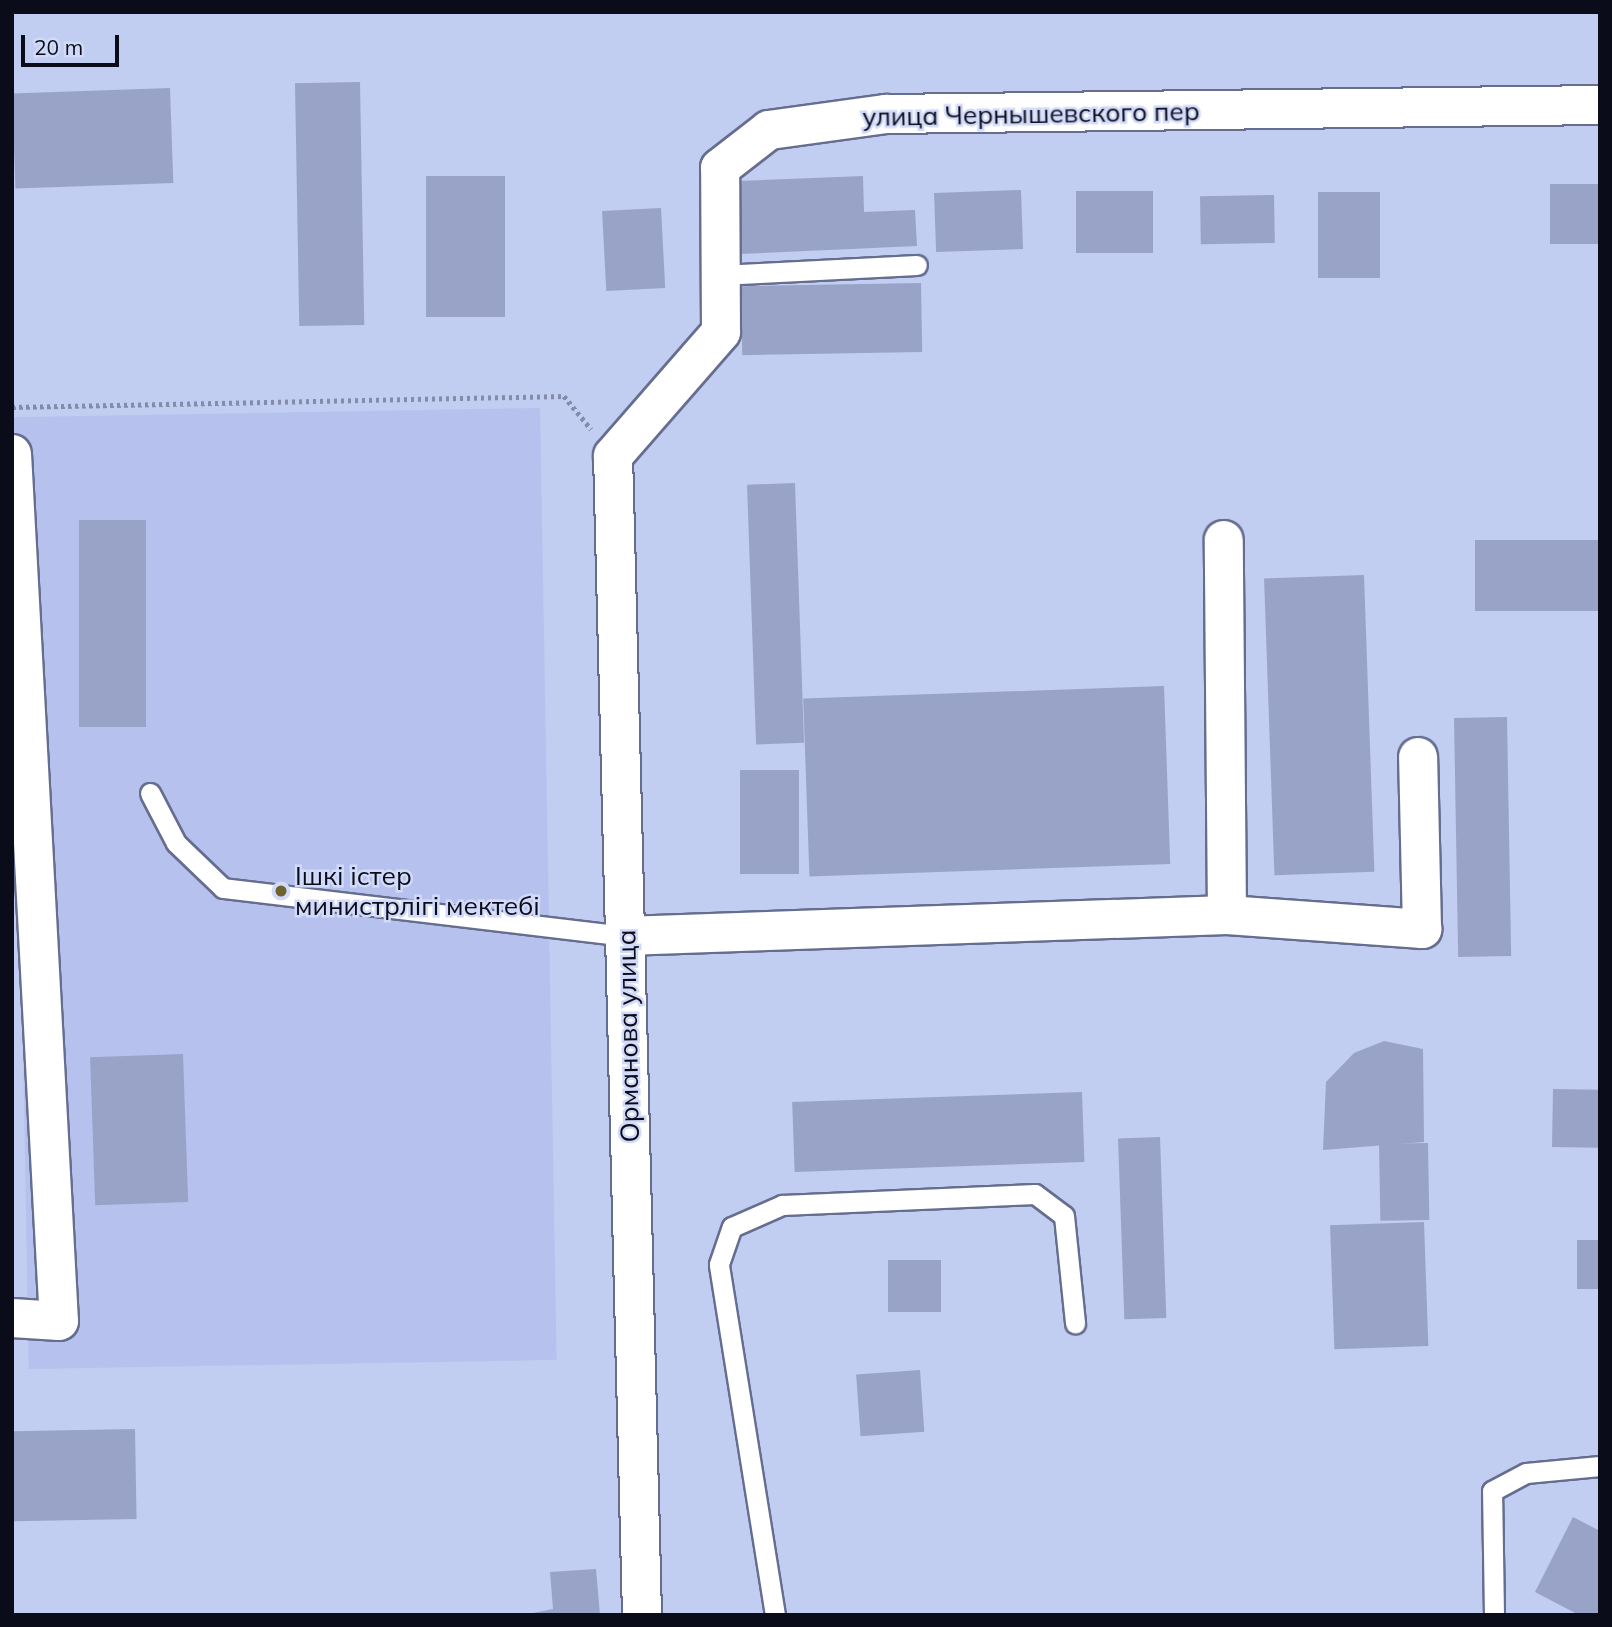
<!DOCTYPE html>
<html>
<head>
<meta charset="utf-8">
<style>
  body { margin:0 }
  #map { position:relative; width:1612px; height:1627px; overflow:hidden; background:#c2cdf2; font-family:Mulish,sans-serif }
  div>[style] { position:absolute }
  .built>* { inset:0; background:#b6c1ed; transform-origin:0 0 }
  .building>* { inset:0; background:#99a3c7; transform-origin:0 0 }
  .path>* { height:4.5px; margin-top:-2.25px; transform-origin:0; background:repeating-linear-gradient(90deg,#848ca9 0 3.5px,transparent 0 7px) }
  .roads { filter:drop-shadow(2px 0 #656e8f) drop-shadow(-2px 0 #656e8f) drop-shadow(0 2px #656e8f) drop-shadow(0 -2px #656e8f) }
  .service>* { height:19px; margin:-9.5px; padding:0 9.5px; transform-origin:9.5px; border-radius:9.5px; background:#fff }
  .minor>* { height:38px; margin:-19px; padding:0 19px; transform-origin:19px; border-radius:19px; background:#fff }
  .dots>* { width:19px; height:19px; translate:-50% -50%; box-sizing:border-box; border:4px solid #d2daf9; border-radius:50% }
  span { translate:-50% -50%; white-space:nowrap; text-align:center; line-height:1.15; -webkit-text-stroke:5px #d2daf9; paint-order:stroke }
  .street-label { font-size:26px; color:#0a0d19 }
  .poi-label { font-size:26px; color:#0a0d19 }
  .left { translate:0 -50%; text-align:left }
  .frame { position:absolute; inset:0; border:14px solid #0a0d19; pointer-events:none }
  .scale { position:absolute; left:21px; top:35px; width:98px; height:32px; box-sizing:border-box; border:4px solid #0a0d19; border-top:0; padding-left:9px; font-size:21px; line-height:24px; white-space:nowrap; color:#0a0d19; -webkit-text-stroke:5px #d2daf9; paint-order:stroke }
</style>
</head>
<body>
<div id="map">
  <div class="built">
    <i style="left:540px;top:408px;width:952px;height:528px;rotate:89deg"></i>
  </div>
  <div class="building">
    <i style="left:360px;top:82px;width:243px;height:65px;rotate:89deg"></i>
    <i style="left:170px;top:88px;width:95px;height:158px;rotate:88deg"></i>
    <i style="left:426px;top:176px;width:79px;height:141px"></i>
    <i style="clip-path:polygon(863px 176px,864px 212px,915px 210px,917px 246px,740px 254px,737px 181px)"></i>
    <i style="left:1550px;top:184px;width:50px;height:60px"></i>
    <i style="left:1021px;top:190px;width:59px;height:87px;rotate:88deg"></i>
    <i style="left:1076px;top:191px;width:77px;height:62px"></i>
    <i style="left:1318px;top:192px;width:62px;height:86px"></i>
    <i style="left:1274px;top:195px;width:48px;height:74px;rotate:89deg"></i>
    <i style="left:661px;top:208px;width:80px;height:59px;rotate:87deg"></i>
    <i style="left:921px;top:283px;width:69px;height:180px;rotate:89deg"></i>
    <i style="left:795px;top:483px;width:260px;height:48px;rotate:88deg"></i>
    <i style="left:79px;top:520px;width:67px;height:207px"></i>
    <i style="left:1600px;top:540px;width:71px;height:125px;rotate:90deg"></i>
    <i style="left:1364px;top:575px;width:297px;height:100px;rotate:88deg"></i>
    <i style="left:1164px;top:686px;width:178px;height:361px;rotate:88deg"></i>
    <i style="left:1507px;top:717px;width:239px;height:53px;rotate:89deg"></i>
    <i style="left:740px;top:770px;width:59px;height:104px"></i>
    <i style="clip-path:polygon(1384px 1041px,1423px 1049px,1424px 1142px,1323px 1150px,1326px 1082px,1354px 1053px)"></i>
    <i style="left:183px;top:1054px;width:148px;height:93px;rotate:88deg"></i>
    <i style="left:1553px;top:1089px;width:47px;height:58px;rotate:1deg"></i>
    <i style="left:1082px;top:1092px;width:70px;height:290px;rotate:88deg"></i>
    <i style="left:1160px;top:1137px;width:181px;height:42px;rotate:88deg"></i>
    <i style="left:1428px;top:1143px;width:77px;height:49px;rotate:89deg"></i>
    <i style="left:1424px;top:1222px;width:124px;height:94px;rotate:88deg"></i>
    <i style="left:1577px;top:1240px;width:23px;height:49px"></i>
    <i style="left:941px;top:1260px;width:52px;height:53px;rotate:90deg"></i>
    <i style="left:920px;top:1370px;width:62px;height:64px;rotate:86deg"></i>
    <i style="left:135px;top:1429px;width:90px;height:123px;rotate:89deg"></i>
    <i style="clip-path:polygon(1573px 1517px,1600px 1531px,1600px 1615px,1579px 1615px,1535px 1592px)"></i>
    <i style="clip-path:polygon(596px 1569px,600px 1615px,523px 1615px,553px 1609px,550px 1572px)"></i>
  </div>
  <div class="path">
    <i style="left:12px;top:407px;width:552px;rotate:-1.14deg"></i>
    <i style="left:564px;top:396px;width:43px;rotate:50.7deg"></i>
  </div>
  <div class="roads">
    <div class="service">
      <i style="left:720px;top:275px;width:197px;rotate:-2.9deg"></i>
      <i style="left:150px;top:793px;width:56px;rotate:62.5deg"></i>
      <i style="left:176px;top:843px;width:65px;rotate:43.8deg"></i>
      <i style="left:223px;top:888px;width:405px;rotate:6.8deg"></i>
      <i style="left:775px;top:1615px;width:355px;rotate:-99.1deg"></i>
      <i style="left:719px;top:1264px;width:39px;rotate:-71deg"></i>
      <i style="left:732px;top:1227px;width:55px;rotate:-23.7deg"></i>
      <i style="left:782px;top:1205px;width:253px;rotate:-2.5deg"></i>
      <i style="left:1035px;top:1194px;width:36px;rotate:37deg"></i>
      <i style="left:1064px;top:1216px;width:108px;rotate:84.1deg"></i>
      <i style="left:1494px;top:1615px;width:124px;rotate:-90.9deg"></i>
      <i style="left:1492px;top:1491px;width:38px;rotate:-28deg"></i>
      <i style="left:1526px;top:1473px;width:74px;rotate:-5.4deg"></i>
    </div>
    <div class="minor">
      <i style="left:12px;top:454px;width:868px;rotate:86.9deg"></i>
      <i style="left:59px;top:1321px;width:47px;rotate:-176.3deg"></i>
      <i style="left:1227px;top:915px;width:196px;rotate:4.1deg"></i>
      <i style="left:1422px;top:929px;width:172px;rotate:-91.3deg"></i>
      <i style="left:625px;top:936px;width:602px;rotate:-2deg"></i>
      <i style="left:1227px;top:915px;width:375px;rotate:-90.5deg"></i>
      <i style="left:642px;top:1615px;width:1159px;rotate:-91.43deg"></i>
      <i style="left:613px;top:456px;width:164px;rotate:-48.9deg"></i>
      <i style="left:721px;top:332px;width:164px;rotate:-90.3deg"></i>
      <i style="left:720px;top:168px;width:62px;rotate:-37.8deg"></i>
      <i style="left:769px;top:130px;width:118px;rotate:-7.8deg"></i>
      <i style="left:886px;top:114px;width:714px;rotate:-0.72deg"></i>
    </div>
  </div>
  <div class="dots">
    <i style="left:281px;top:891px;background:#70612f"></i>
  </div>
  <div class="street-label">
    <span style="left:1031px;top:114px;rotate:-1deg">улица Чернышевского пер</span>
    <span style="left:628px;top:1036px;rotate:-91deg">Орманова улица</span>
  </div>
  <div class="poi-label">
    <span class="left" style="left:295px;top:891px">Ішкі істер<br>министрлігі мектебі</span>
  </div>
  <div class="frame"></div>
  <div class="scale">20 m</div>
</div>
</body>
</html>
